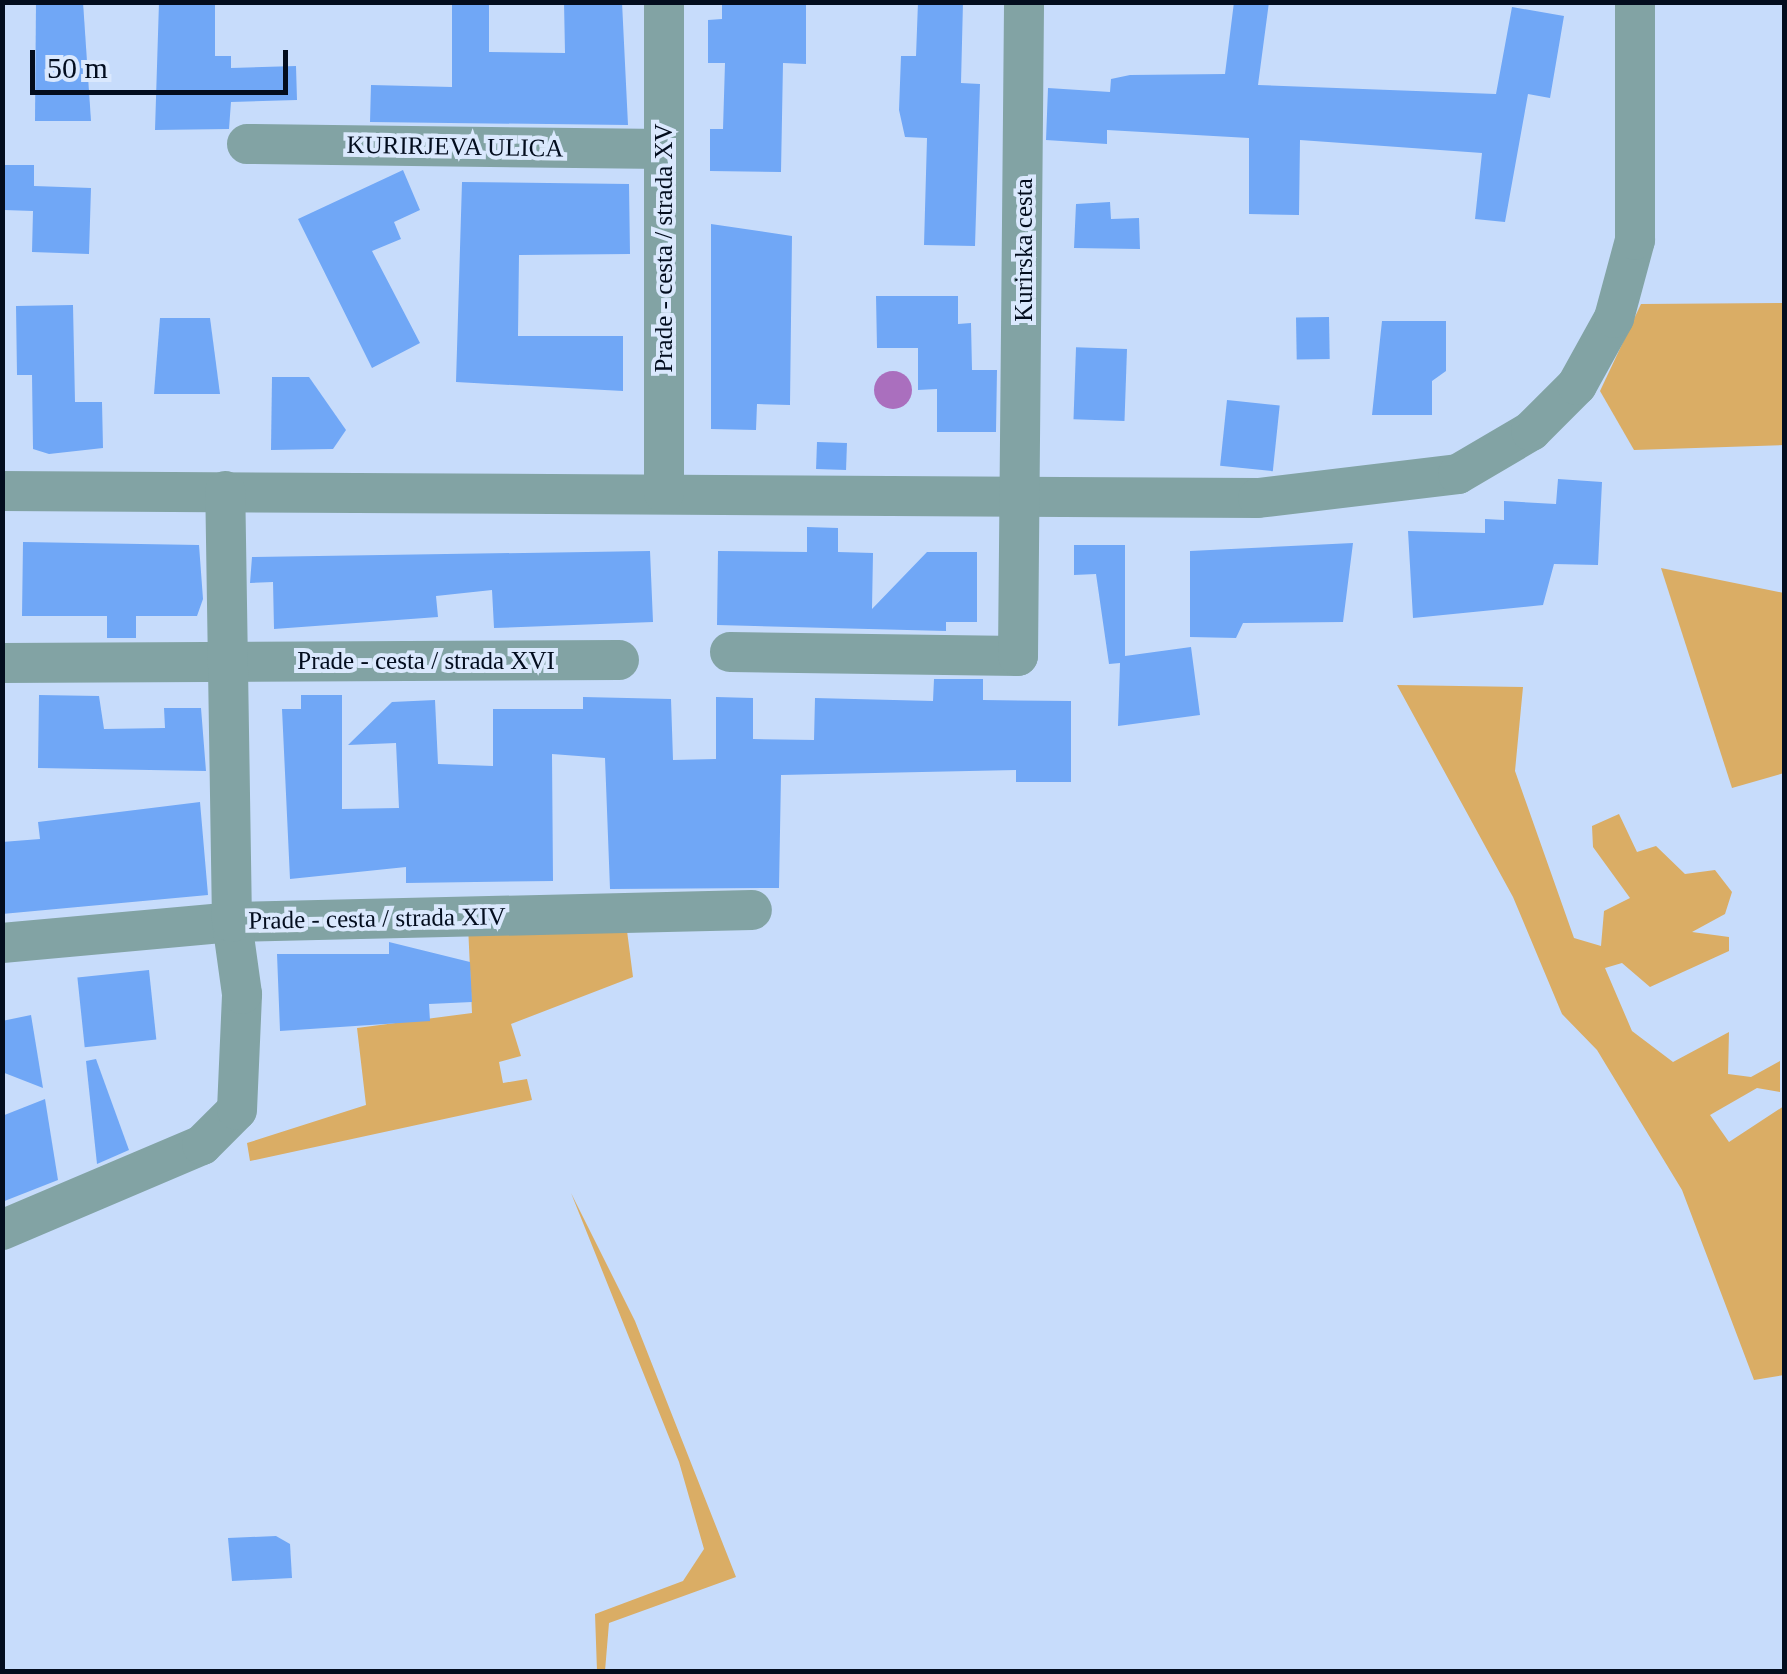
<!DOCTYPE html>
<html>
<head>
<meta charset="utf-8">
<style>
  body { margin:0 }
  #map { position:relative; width:1787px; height:1674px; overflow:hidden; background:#c7dcfb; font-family:"Times New Roman",serif }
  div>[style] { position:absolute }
  .green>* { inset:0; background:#daad65 }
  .water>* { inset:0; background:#aa6fbe }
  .round { border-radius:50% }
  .building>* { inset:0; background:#70a7f6; transform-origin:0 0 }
  .minor>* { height:40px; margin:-20px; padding:0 20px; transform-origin:20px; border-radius:20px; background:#82a3a4 }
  span { translate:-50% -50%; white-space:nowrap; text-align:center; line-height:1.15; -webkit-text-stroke:8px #dae8fd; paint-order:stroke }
  .street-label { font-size:25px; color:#030d1e }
  .frame { position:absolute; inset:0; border:5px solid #030d1e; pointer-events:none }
  .scale { position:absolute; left:30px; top:50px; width:258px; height:45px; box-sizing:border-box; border:5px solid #030d1e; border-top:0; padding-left:12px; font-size:30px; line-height:35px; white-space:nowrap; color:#030d1e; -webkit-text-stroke:8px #dae8fd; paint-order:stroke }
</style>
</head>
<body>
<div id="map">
  <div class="green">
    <i style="clip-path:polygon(1784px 303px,1784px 445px,1634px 450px,1600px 391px,1641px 304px)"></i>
    <i style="clip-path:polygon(1661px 568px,1784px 593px,1784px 773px,1732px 788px)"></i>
    <i style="clip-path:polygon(1397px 685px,1523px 687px,1515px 771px,1574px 938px,1601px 946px,1604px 911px,1630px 898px,1593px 847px,1592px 826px,1619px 814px,1637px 852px,1656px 846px,1685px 874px,1715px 870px,1732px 892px,1725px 914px,1692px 932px,1729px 937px,1729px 951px,1650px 987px,1622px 963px,1605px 968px,1632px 1031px,1673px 1062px,1729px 1032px,1728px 1074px,1751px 1077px,1780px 1061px,1780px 1092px,1757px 1088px,1710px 1115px,1729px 1142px,1784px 1106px,1784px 1375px,1754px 1380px,1682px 1190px,1597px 1050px,1562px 1014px,1513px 897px)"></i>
    <i style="clip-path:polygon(626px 923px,633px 977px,511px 1024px,521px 1056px,499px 1062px,503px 1083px,527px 1079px,532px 1100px,250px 1161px,247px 1143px,366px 1105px,357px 1028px,472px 1013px,468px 925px)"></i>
    <i style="clip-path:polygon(571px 1193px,635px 1321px,736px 1577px,609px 1623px,605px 1671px,597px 1671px,595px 1614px,683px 1581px,704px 1549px,679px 1462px)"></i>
  </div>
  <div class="water">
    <i class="round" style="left:874px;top:371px;width:38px;height:38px"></i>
  </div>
  <div class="building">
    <i style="clip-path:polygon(36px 2px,83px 2px,91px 121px,35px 121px)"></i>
    <i style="clip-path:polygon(159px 2px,215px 2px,215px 56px,231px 56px,231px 68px,296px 66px,297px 100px,231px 102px,229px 129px,155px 130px)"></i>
    <i style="clip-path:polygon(452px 2px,489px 2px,489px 52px,565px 53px,564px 2px,622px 2px,628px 125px,370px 122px,371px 85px,452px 87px)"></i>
    <i style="clip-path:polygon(722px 2px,806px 2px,806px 64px,783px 63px,781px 172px,710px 171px,710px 129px,723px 129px,725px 63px,708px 63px,708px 20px,722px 19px)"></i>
    <i style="clip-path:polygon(918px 2px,963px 2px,961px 83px,980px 84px,975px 246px,924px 245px,927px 138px,905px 137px,899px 110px,901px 56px,916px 56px)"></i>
    <i style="clip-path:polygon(1234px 2px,1269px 2px,1258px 85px,1496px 94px,1512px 7px,1564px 16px,1550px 98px,1528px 94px,1505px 222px,1475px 219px,1482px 153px,1300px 140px,1299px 215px,1249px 214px,1249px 138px,1107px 130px,1107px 144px,1046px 140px,1048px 88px,1110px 92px,1111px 79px,1130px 75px,1225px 74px)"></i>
    <i style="clip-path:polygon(2px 165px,34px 165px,34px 195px,34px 186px,91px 188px,89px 254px,32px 252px,33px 211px,4px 210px)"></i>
    <i style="clip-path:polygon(403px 170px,420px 210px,394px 222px,401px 239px,372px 251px,420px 343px,372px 368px,298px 219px)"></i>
    <i style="clip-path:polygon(462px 182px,629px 184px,630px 254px,519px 255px,518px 336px,623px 336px,623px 391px,456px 382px)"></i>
    <i style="clip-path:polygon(1110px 202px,1111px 219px,1139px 218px,1140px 249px,1074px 248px,1076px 204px)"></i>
    <i style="clip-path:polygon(711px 224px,792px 236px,790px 405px,757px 404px,756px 430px,711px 429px)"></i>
    <i style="clip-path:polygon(876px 296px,958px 296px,958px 324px,971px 323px,972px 370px,997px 370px,996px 432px,937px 432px,937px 389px,918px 390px,918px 348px,877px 348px)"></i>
    <i style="clip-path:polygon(73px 305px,75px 402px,102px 402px,103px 448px,49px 454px,33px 449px,32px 375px,17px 375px,16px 306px)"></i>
    <i style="left:1329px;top:317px;width:42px;height:33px;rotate:89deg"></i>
    <i style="clip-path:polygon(160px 318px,210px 318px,220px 394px,154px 394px)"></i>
    <i style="clip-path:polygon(1382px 321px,1446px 321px,1446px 371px,1432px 381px,1432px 415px,1372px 415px)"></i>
    <i style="left:1127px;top:349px;width:72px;height:51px;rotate:92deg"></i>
    <i style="clip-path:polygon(272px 377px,309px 377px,346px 430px,333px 449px,271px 450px)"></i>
    <i style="left:1227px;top:400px;width:53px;height:66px;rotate:6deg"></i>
    <i style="left:817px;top:442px;width:30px;height:27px;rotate:2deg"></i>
    <i style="clip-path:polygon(1558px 479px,1602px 482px,1598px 565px,1554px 564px,1543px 605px,1413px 618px,1408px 531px,1485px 533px,1485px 519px,1504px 520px,1504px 501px,1556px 504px)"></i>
    <i style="clip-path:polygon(807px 527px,838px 528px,838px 552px,873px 553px,872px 609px,927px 552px,977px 552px,977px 622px,946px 622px,946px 631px,717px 625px,718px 551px,807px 552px)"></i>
    <i style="clip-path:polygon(23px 542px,199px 545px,203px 599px,197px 616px,136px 616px,136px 638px,107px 638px,107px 616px,22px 616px)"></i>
    <i style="clip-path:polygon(1353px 543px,1343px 622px,1243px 623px,1236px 638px,1190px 637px,1190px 551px)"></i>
    <i style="clip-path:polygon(1074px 545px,1125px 545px,1125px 656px,1191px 647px,1200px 715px,1118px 726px,1120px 663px,1109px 664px,1096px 574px,1074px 575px)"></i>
    <i style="clip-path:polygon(650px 551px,653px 622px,494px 628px,492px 590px,436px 596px,438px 617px,274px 629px,273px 582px,250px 583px,252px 557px)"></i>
    <i style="clip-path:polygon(934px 679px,983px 679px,983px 700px,1071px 701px,1071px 782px,1016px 782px,1016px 770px,781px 775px,779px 888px,610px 889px,605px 758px,552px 754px,553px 881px,406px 883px,406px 867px,290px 879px,282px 709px,301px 709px,301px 695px,342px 695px,342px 809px,399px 808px,396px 743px,348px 745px,392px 702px,435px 700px,438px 764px,493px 766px,493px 709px,583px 709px,583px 697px,671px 699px,673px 760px,716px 759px,716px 697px,753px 698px,753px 739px,814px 740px,815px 698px,933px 701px)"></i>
    <i style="clip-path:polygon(39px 695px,99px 696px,104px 729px,165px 728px,164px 708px,201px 708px,206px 771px,38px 768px)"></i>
    <i style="clip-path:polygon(200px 802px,208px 895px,2px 914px,2px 842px,40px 839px,38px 822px)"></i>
    <i style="clip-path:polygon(389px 942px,470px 962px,472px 1002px,429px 1004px,430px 1021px,280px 1031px,277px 954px,389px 954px)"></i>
    <i style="left:149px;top:970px;width:70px;height:72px;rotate:84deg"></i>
    <i style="clip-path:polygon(31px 1015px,43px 1088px,2px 1072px,2px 1021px)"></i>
    <i style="clip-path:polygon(96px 1059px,129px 1150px,97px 1164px,86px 1061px)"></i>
    <i style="clip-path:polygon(45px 1099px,58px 1180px,2px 1202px,2px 1116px)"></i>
    <i style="clip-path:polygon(276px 1536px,290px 1544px,292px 1578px,232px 1581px,228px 1538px)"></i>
  </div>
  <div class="minor">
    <i style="left:247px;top:144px;width:417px;rotate:0.7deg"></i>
    <i style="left:2px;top:491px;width:1256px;rotate:0.32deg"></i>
    <i style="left:1258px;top:498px;width:201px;rotate:-6.8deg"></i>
    <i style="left:1458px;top:474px;width:85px;rotate:-30.5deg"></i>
    <i style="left:1531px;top:431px;width:65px;rotate:-45deg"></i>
    <i style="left:1577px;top:385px;width:77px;rotate:-61.1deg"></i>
    <i style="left:1614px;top:318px;width:81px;rotate:-74.9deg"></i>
    <i style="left:1635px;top:240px;width:238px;rotate:-90deg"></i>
    <i style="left:664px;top:493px;width:491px;rotate:-90deg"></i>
    <i style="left:730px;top:652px;width:288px;rotate:0.8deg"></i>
    <i style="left:1018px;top:656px;width:654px;rotate:-89.47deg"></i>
    <i style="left:2px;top:663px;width:617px;rotate:-0.28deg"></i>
    <i style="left:2px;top:943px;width:231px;rotate:-5.2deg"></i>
    <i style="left:232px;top:922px;width:520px;rotate:-1.32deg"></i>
    <i style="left:2px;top:1230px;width:217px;rotate:-23deg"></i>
    <i style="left:202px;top:1145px;width:49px;rotate:-45deg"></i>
    <i style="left:237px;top:1110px;width:116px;rotate:-87.5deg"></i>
    <i style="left:242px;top:994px;width:73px;rotate:-97.9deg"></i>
    <i style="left:232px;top:922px;width:431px;rotate:-90.9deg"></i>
  </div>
  <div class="street-label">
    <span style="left:455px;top:147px;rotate:1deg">KURIRJEVA ULICA</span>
    <span style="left:664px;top:248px;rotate:-90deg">Prade - cesta / strada XV</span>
    <span style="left:1024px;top:250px;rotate:-90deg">Kurirska cesta</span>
    <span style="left:426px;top:661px">Prade - cesta / strada XVI</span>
    <span style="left:377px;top:919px;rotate:-1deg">Prade - cesta / strada XIV</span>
  </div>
  <div class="frame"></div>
  <div class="scale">50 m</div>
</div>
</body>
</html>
